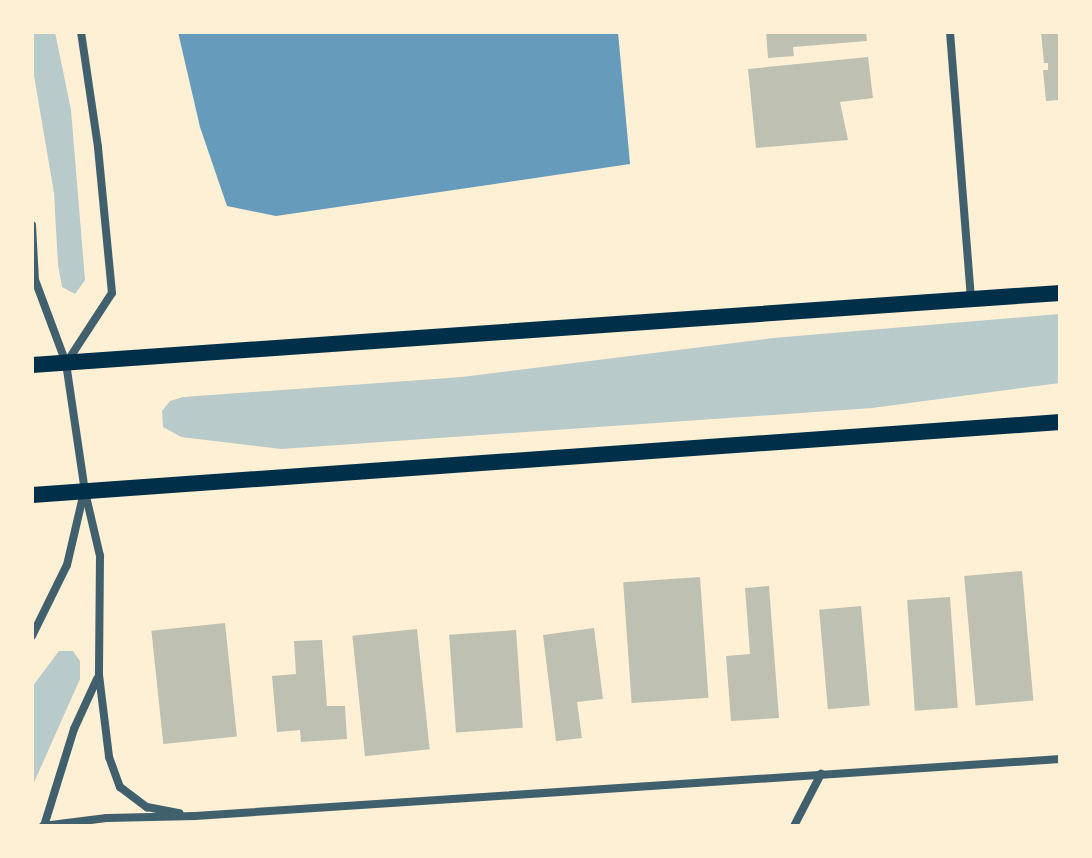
<!DOCTYPE html>
<html>
<head>
<meta charset="utf-8">
<style>
  body { margin:0 }
  #map { position:relative; width:1092px; height:858px; overflow:hidden; background:#fdf0d5; font-family:"Source Sans 3",sans-serif }
  div>[style] { position:absolute }
  .green>* { inset:0; background:#b9caca }
  .water>* { inset:0; background:#669bbc }
  .building>* { inset:0; background:#bec0b2; transform-origin:0 0 }
  .minor>* { height:8px; margin:-4px; padding:0 4px; transform-origin:4px; border-radius:4px; background:#3f606c }
  .secondary>* { height:16px; margin:-8px; padding:0 8px; transform-origin:8px; border-radius:8px; background:#003049 }
  span { translate:-50% -50%; white-space:nowrap; text-align:center; line-height:1.15; -webkit-text-stroke:7px #fdf0d5; paint-order:stroke }
  .frame { position:absolute; inset:0; border:34px solid #fdf0d5; pointer-events:none }
</style>
</head>
<body>
<div id="map">
  <div class="green">
    <i style="clip-path:polygon(32px 32px,55px 32px,71px 110px,85px 280px,75px 294px,62px 287px,58px 265px,54px 193px,32px 64px)"></i>
    <i style="clip-path:polygon(1060px 314px,1060px 383px,872px 408px,281px 449px,181px 437px,163px 427px,162px 411px,170px 401px,183px 397px,462px 377px,773px 338px)"></i>
    <i style="clip-path:polygon(59px 651px,73px 651px,80px 661px,80px 679px,32px 787px,32px 687px)"></i>
  </div>
  <div class="water">
    <i style="clip-path:polygon(178px 32px,618px 32px,630px 164px,276px 216px,227px 206px,200px 127px)"></i>
  </div>
  <div class="building">
    <i style="clip-path:polygon(766px 32px,866px 32px,867px 41px,793px 47px,794px 56px,768px 58px)"></i>
    <i style="clip-path:polygon(1041px 32px,1060px 32px,1060px 100px,1046px 101px,1043px 70px,1048px 70px,1048px 63px,1044px 63px)"></i>
    <i style="clip-path:polygon(868px 57px,873px 98px,840px 102px,848px 140px,756px 148px,748px 69px)"></i>
    <i style="left:1022px;top:571px;width:130px;height:58px;rotate:85deg"></i>
    <i style="left:700px;top:577px;width:121px;height:77px;rotate:86deg"></i>
    <i style="clip-path:polygon(769px 586px,779px 718px,731px 721px,726px 656px,750px 654px,745px 588px)"></i>
    <i style="left:950px;top:597px;width:111px;height:43px;rotate:86deg"></i>
    <i style="left:861px;top:606px;width:100px;height:42px;rotate:85deg"></i>
    <i style="left:225px;top:623px;width:114px;height:74px;rotate:84deg"></i>
    <i style="clip-path:polygon(594px 628px,603px 699px,577px 702px,582px 738px,556px 741px,543px 635px)"></i>
    <i style="left:417px;top:629px;width:121px;height:65px;rotate:84deg"></i>
    <i style="left:516px;top:630px;width:98px;height:67px;rotate:86deg"></i>
    <i style="clip-path:polygon(322px 640px,327px 706px,345px 706px,347px 739px,301px 742px,300px 730px,277px 732px,272px 676px,296px 674px,294px 641px)"></i>
  </div>
  <div class="minor">
    <i style="left:950px;top:32px;width:268px;rotate:85.5deg"></i>
    <i style="left:32px;top:225px;width:55px;rotate:86.9deg"></i>
    <i style="left:35px;top:280px;width:89px;rotate:69.5deg"></i>
    <i style="left:66px;top:363px;width:130px;rotate:81.6deg"></i>
    <i style="left:85px;top:492px;width:66px;rotate:76.8deg"></i>
    <i style="left:100px;top:556px;width:119px;rotate:90.5deg"></i>
    <i style="left:99px;top:675px;width:83px;rotate:83deg"></i>
    <i style="left:109px;top:757px;width:32px;rotate:70deg"></i>
    <i style="left:120px;top:787px;width:34px;rotate:37deg"></i>
    <i style="left:147px;top:807px;width:33px;rotate:11deg"></i>
    <i style="left:67px;top:362px;width:82px;rotate:-56.9deg"></i>
    <i style="left:112px;top:293px;width:147px;rotate:-95.5deg"></i>
    <i style="left:98px;top:147px;width:116px;rotate:-98.4deg"></i>
    <i style="left:32px;top:636px;width:79px;rotate:-63.8deg"></i>
    <i style="left:67px;top:565px;width:71px;rotate:-76.9deg"></i>
    <i style="left:43px;top:826px;width:64px;rotate:-7.1deg"></i>
    <i style="left:107px;top:818px;width:88px;rotate:-1.3deg"></i>
    <i style="left:195px;top:816px;width:867px;rotate:-3.77deg"></i>
    <i style="left:44px;top:826px;width:102px;rotate:-72.8deg"></i>
    <i style="left:74px;top:729px;width:55px;rotate:-65.3deg"></i>
    <i style="left:794px;top:826px;width:59px;rotate:-62.6deg"></i>
  </div>
  <div class="secondary">
    <i style="left:32px;top:365px;width:1031px;rotate:-4.01deg"></i>
    <i style="left:32px;top:495px;width:1031px;rotate:-4.06deg"></i>
  </div>
  <div class="frame"></div>
</div>
</body>
</html>
